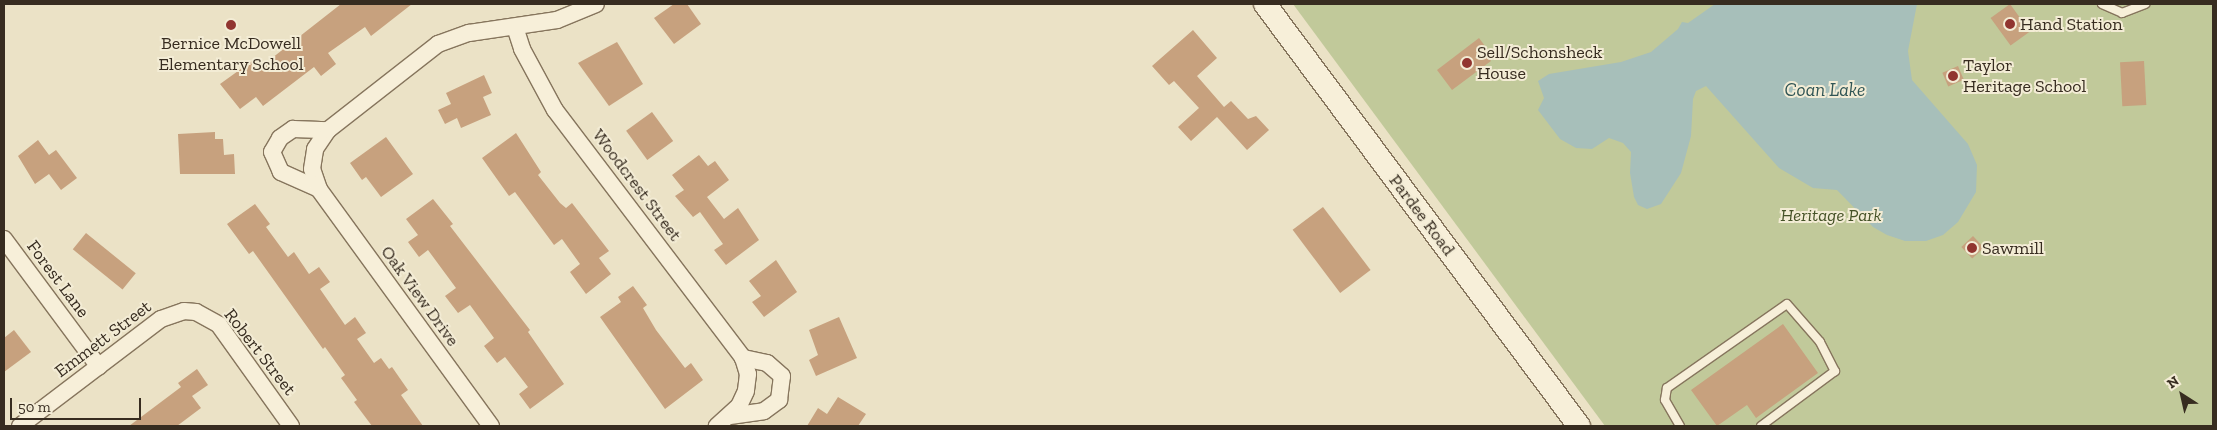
<!DOCTYPE html>
<html>
<head>
<meta charset="utf-8">
<style>
  body { margin:0 }
  #map { position:relative; width:2217px; height:430px; overflow:hidden; background:#ebe2c6; font-family:"Zilla Slab",serif }
  div>[style] { position:absolute }
  .green>* { inset:0; background:#c1c99a }
  .water>* { inset:0; background:#a7bfba }
  .building>* { inset:0; background:#c7a17e; transform-origin:0 0 }
  .roads { filter:drop-shadow(1px 0 #86755d) drop-shadow(-1px 0 #86755d) drop-shadow(0 1px #86755d) drop-shadow(0 -1px #86755d) }
  .service>* { height:8px; margin:-4px; padding:0 4px; transform-origin:4px; border-radius:4px; background:#f7efd9 }
  .minor>* { height:16px; margin:-8px; padding:0 8px; transform-origin:8px; border-radius:8px; background:#f7efd9 }
  .secondary>* { height:22px; margin:-11px; padding:0 11px; transform-origin:11px; border-radius:11px; background:#f7efd9 }
  .dots>* { width:14px; height:14px; translate:-50% -50%; box-sizing:border-box; border:2px solid #f3ecd5; border-radius:50% }
  span { translate:-50% -50%; white-space:nowrap; text-align:center; line-height:1.15; -webkit-text-stroke:4px #f3ecd5; paint-order:stroke }
  .poi-label { font-size:18px; color:#372c20 }
  .left { translate:0 -50%; text-align:left }
  .street-label { font-size:18px; color:#372c20 }
  .park-label { font-size:18px; color:#455227; font-style:italic }
  .water-label { font-size:19px; color:#305555; font-style:italic }
  .frame { position:absolute; inset:0; border:5px solid #372c20; pointer-events:none }
  .north { position:absolute; left:2157px; top:370px; width:50px; height:50px; -webkit-text-stroke:4px #f3ecd5; paint-order:stroke; rotate:325deg; font-size:14px; font-weight:700; line-height:20px; text-align:center; color:#372c20 }
  .north::after { content:''; display:block; margin:auto; width:18px; height:22px; background:#372c20; clip-path:polygon(50% 0,100% 100%,50% 72%,0 100%) }
  .scale { position:absolute; left:10px; top:398px; width:131px; height:22px; box-sizing:border-box; border:2px solid #372c20; border-top:0; padding-left:6px; font-size:15px; line-height:18px; white-space:nowrap; color:#372c20; -webkit-text-stroke:4px #f3ecd5; paint-order:stroke }
</style>
</head>
<body>
<div id="map">
  <div class="green">
    <i style="clip-path:polygon(1293px 4px,2213px 4px,2213px 426px,1605px 426px)"></i>
  </div>
  <div class="water">
    <i style="clip-path:polygon(1715px 4px,1917px 4px,1908px 51px,1912px 80px,1968px 144px,1977px 165px,1976px 192px,1958px 222px,1943px 235px,1926px 241px,1905px 241px,1887px 235px,1873px 227px,1837px 190px,1813px 188px,1779px 168px,1706px 86px,1696px 91px,1693px 99px,1691px 136px,1681px 173px,1661px 204px,1647px 209px,1638px 205px,1634px 197px,1630px 173px,1631px 152px,1623px 143px,1609px 138px,1592px 149px,1576px 148px,1560px 139px,1538px 110px,1544px 98px,1538px 81px,1549px 74px,1621px 62px,1651px 52px,1678px 29px,1682px 22px,1688px 23px)"></i>
  </div>
  <div class="building">
    <i style="clip-path:polygon(341px 4px,412px 4px,371px 36px,365px 27px,328px 53px,336px 64px,321px 76px,314px 67px,263px 106px,256px 97px,240px 109px,220px 84px,252px 61px,258px 69px)"></i>
    <i style="clip-path:polygon(674px 4px,687px 4px,701px 24px,674px 44px,654px 18px)"></i>
    <i style="left:2010px;top:4px;width:34px;height:24px;rotate:54deg"></i>
    <i style="clip-path:polygon(1193px 30px,1217px 58px,1197px 76px,1224px 107px,1231px 101px,1248px 119px,1256px 116px,1269px 130px,1247px 150px,1217px 117px,1191px 141px,1178px 127px,1199px 108px,1174px 81px,1169px 85px,1152px 66px)"></i>
    <i style="clip-path:polygon(1479px 38px,1491px 54px,1488px 57px,1491px 61px,1452px 90px,1437px 70px)"></i>
    <i style="clip-path:polygon(617px 42px,643px 84px,609px 106px,578px 63px)"></i>
    <i style="left:2144px;top:61px;width:44px;height:24px;rotate:87deg"></i>
    <i style="left:1958px;top:66px;width:15px;height:17px;rotate:67deg"></i>
    <i style="clip-path:polygon(484px 75px,492px 93px,483px 97px,491px 115px,461px 128px,457px 118px,445px 124px,438px 110px,451px 104px,446px 93px)"></i>
    <i style="left:652px;top:112px;width:36px;height:32px;rotate:54deg"></i>
    <i style="clip-path:polygon(215px 132px,215px 139px,223px 139px,224px 155px,234px 154px,235px 174px,180px 174px,178px 134px)"></i>
    <i style="clip-path:polygon(516px 133px,541px 172px,538px 175px,560px 203px,566px 208px,572px 203px,609px 251px,599px 258px,611px 274px,586px 294px,570px 272px,580px 264px,562px 239px,554px 245px,515px 192px,509px 196px,482px 158px)"></i>
    <i style="clip-path:polygon(386px 137px,413px 174px,381px 197px,366px 177px,362px 180px,350px 163px)"></i>
    <i style="clip-path:polygon(38px 140px,49px 155px,56px 150px,77px 178px,61px 190px,49px 174px,35px 184px,18px 156px)"></i>
    <i style="clip-path:polygon(699px 155px,708px 166px,715px 161px,729px 180px,707px 197px,724px 219px,738px 208px,759px 240px,726px 265px,714px 250px,723px 244px,700px 212px,693px 217px,675px 196px,684px 190px,672px 175px)"></i>
    <i style="clip-path:polygon(433px 199px,453px 224px,450px 226px,530px 330px,528px 332px,564px 384px,530px 409px,519px 394px,528px 387px,505px 357px,497px 363px,484px 346px,494px 338px,470px 305px,458px 313px,445px 296px,456px 288px,428px 250px,419px 257px,408px 242px,418px 235px,406px 219px)"></i>
    <i style="clip-path:polygon(255px 204px,270px 224px,266px 227px,288px 257px,294px 252px,309px 274px,319px 267px,330px 282px,320px 289px,345px 325px,355px 317px,366px 333px,357px 339px,374px 363px,381px 358px,389px 369px,392px 367px,408px 390px,401px 395px,423px 426px,372px 426px,354px 402px,357px 400px,341px 378px,345px 375px,325px 347px,323px 349px,253px 251px,249px 254px,227px 224px)"></i>
    <i style="left:1323px;top:207px;width:79px;height:38px;rotate:53deg"></i>
    <i style="left:86px;top:233px;width:64px;height:21px;rotate:39deg"></i>
    <i style="left:1973px;top:236px;width:16px;height:16px;rotate:47deg"></i>
    <i style="clip-path:polygon(776px 260px,797px 292px,764px 317px,752px 302px,761px 296px,749px 281px)"></i>
    <i style="clip-path:polygon(633px 286px,647px 305px,643px 308px,656px 330px,685px 368px,691px 363px,703px 380px,665px 409px,600px 317px,621px 302px,618px 297px)"></i>
    <i style="clip-path:polygon(839px 317px,857px 358px,816px 376px,809px 360px,818px 355px,809px 330px)"></i>
    <i style="clip-path:polygon(1783px 324px,1818px 373px,1756px 418px,1747px 405px,1717px 426px,1691px 390px)"></i>
    <i style="clip-path:polygon(14px 330px,31px 352px,4px 372px,4px 338px)"></i>
    <i style="clip-path:polygon(197px 369px,208px 385px,192px 396px,201px 408px,177px 426px,129px 426px,181px 387px,178px 383px)"></i>
    <i style="clip-path:polygon(838px 397px,866px 414px,858px 426px,807px 426px,818px 408px,827px 414px)"></i>
  </div>
  <div class="roads">
    <div class="service">
      <i style="left:2102px;top:4px;width:22px;rotate:24deg"></i>
      <i style="left:2122px;top:13px;width:25px;rotate:-21deg"></i>
      <i style="left:1680px;top:426px;width:30px;rotate:-120deg"></i>
      <i style="left:1665px;top:400px;width:12px;rotate:-81deg"></i>
      <i style="left:1667px;top:388px;width:146px;rotate:-35deg"></i>
      <i style="left:1787px;top:304px;width:50px;rotate:49deg"></i>
      <i style="left:1820px;top:342px;width:33px;rotate:63deg"></i>
      <i style="left:1835px;top:371px;width:92px;rotate:143.4deg"></i>
    </div>
    <div class="minor">
      <i style="left:515px;top:27px;width:23px;rotate:72deg"></i>
      <i style="left:522px;top:49px;width:69px;rotate:61.6deg"></i>
      <i style="left:555px;top:110px;width:311px;rotate:52.8deg"></i>
      <i style="left:743px;top:358px;width:17px;rotate:73deg"></i>
      <i style="left:748px;top:374px;width:17px;rotate:97deg"></i>
      <i style="left:746px;top:391px;width:17px;rotate:115deg"></i>
      <i style="left:739px;top:406px;width:30px;rotate:138deg"></i>
      <i style="left:319px;top:189px;width:42px;rotate:-155.9deg"></i>
      <i style="left:281px;top:172px;width:22px;rotate:-114deg"></i>
      <i style="left:272px;top:152px;width:16px;rotate:-60deg"></i>
      <i style="left:280px;top:138px;width:16px;rotate:-35deg"></i>
      <i style="left:293px;top:129px;width:35px;rotate:2deg"></i>
      <i style="left:4px;top:239px;width:159px;rotate:53.4deg"></i>
      <i style="left:730px;top:416px;width:34px;rotate:-8deg"></i>
      <i style="left:764px;top:411px;width:19px;rotate:-36deg"></i>
      <i style="left:779px;top:400px;width:24px;rotate:-83deg"></i>
      <i style="left:782px;top:376px;width:20px;rotate:-139deg"></i>
      <i style="left:767px;top:363px;width:25px;rotate:-168deg"></i>
      <i style="left:20px;top:426px;width:177px;rotate:-37.2deg"></i>
      <i style="left:161px;top:319px;width:24px;rotate:-19deg"></i>
      <i style="left:184px;top:311px;width:12px;rotate:5deg"></i>
      <i style="left:196px;top:312px;width:26px;rotate:29deg"></i>
      <i style="left:219px;top:325px;width:124px;rotate:54.5deg"></i>
      <i style="left:491px;top:426px;width:293px;rotate:-126deg"></i>
      <i style="left:319px;top:189px;width:21px;rotate:-109deg"></i>
      <i style="left:312px;top:169px;width:20px;rotate:-81deg"></i>
      <i style="left:315px;top:149px;width:23px;rotate:-56deg"></i>
      <i style="left:328px;top:130px;width:140px;rotate:-38deg"></i>
      <i style="left:438px;top:44px;width:33px;rotate:-20deg"></i>
      <i style="left:469px;top:33px;width:89px;rotate:-8.4deg"></i>
      <i style="left:557px;top:20px;width:42px;rotate:-22.3deg"></i>
    </div>
    <div class="secondary">
      <i style="left:1265px;top:4px;width:526px;rotate:53.35deg"></i>
    </div>
  </div>
  <div class="dots">
    <i style="left:2010px;top:24px;background:#913530"></i>
    <i style="left:231px;top:25px;background:#913530"></i>
    <i style="left:1467px;top:63px;background:#913530"></i>
    <i style="left:1953px;top:76px;background:#913530"></i>
    <i style="left:1972px;top:248px;background:#913530"></i>
  </div>
  <div class="poi-label">
    <span class="left" style="left:2020px;top:24px">Hand Station</span>
    <span style="left:231px;top:54px">Bernice McDowell<br>Elementary School</span>
    <span class="left" style="left:1477px;top:63px">Sell/Schonsheck<br>House</span>
    <span class="left" style="left:1963px;top:76px">Taylor<br>Heritage School</span>
    <span class="left" style="left:1982px;top:248px">Sawmill</span>
  </div>
  <div class="street-label">
    <span style="left:637px;top:185px;rotate:53deg">Woodcrest Street</span>
    <span style="left:1422px;top:215px;rotate:53deg">Pardee Road</span>
    <span style="left:58px;top:279px;rotate:53deg">Forest Lane</span>
    <span style="left:420px;top:296px;rotate:54deg">Oak View Drive</span>
    <span style="left:103px;top:339px;rotate:-37deg">Emmett Street</span>
    <span style="left:260px;top:352px;rotate:52deg">Robert Street</span>
  </div>
  <div class="park-label">
    <span style="left:1831px;top:215px">Heritage Park</span>
  </div>
  <div class="water-label">
    <span style="left:1825px;top:90px">Coan Lake</span>
  </div>
  <div class="frame"></div>
  <div class="north">N</div>
  <div class="scale">50 m</div>
</div>
</body>
</html>
